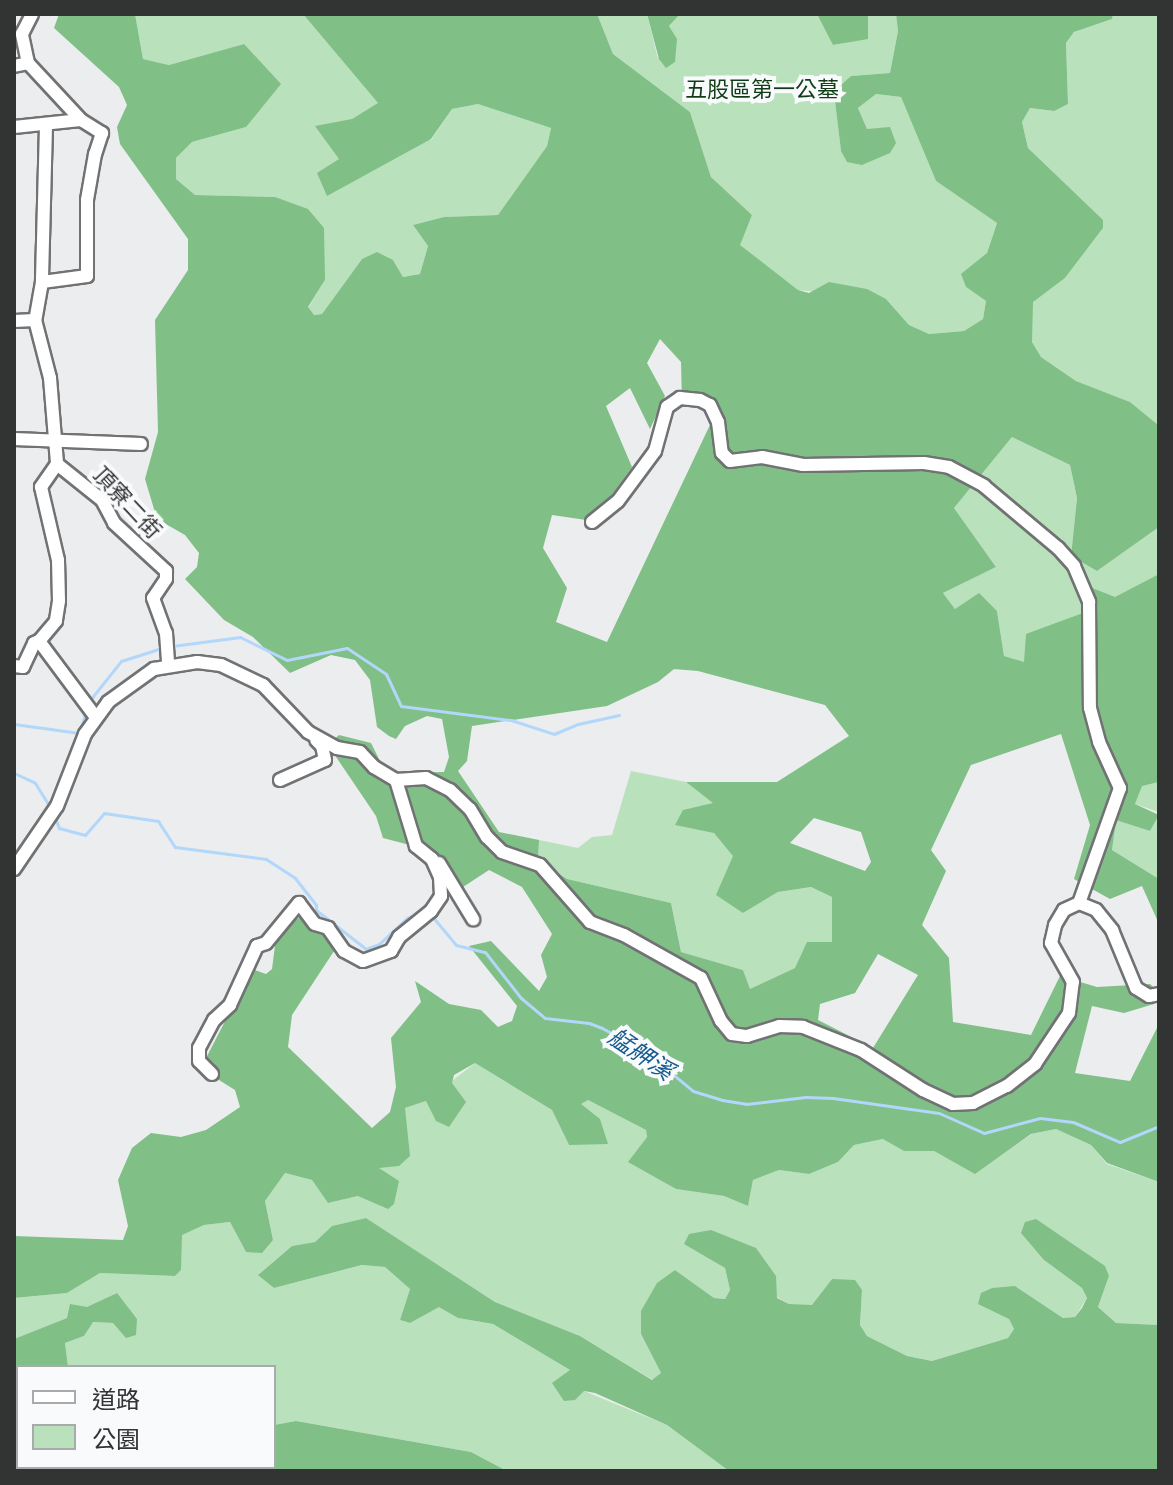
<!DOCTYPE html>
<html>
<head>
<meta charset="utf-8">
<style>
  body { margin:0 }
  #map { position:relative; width:1173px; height:1485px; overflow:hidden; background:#ebedef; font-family:Ubuntu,"Noto Sans TC",sans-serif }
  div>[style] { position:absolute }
  .green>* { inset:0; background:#b9e2bc }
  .forest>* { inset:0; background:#80bf86 }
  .stream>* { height:3px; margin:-1.5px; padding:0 1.5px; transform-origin:1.5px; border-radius:1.5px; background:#b2d7fa }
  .roads { filter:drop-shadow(2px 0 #717274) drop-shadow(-2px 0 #717274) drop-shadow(0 2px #717274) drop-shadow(0 -2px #717274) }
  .minor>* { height:12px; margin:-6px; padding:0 6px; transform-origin:6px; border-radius:6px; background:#fff }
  span { translate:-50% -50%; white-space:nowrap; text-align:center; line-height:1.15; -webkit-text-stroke:8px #f8fafc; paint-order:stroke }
  .park-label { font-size:22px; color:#103d17 }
  .street-label { font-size:22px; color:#323333 }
  .water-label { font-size:24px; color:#165a8f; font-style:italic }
  .frame { position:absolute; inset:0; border:16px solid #323333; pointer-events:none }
  .legend { position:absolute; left:16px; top:1365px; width:260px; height:104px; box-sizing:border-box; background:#f8fafc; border:2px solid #a9aaac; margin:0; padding:10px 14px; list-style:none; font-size:24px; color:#323333 }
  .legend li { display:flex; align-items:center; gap:16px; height:40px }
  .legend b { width:40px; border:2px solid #a9aaac }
</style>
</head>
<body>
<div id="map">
  <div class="green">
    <i style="clip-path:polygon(135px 14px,303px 14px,379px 104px,352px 119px,431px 140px,452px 109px,478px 104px,551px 128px,547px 146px,498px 215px,444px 217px,413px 225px,428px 246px,420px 274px,403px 277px,393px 260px,362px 259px,322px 314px,314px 315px,308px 308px,325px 280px,275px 197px,195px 195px,176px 179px,176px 158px,192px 142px,246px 127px,244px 44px,169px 65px,143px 59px)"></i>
    <i style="clip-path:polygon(647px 14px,658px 59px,669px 26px,680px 14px,817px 14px,834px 45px,867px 38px,868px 14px,896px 14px,898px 31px,890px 73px,851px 76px,842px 84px,835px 100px,841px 151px,867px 129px,858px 108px,876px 94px,901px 97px,936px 181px,997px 223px,987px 253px,966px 287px,986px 301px,983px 319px,964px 331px,929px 334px,909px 325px,886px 299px,798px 290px,739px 245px,752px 215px,711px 177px,690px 112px,613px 54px,597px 15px)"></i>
    <i style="clip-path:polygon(1113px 14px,1159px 14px,1159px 428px,1130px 402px,1076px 381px,1041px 357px,1032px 342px,1032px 302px,1065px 278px,1103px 228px,1102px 220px,1028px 148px,1022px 122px,1030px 108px,1053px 111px,1068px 104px,1066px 43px,1074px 32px,1112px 19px)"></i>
    <i style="clip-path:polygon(1012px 437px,1070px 465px,1077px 498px,1071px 556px,1097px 571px,1159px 527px,1159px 574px,1091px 610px,1025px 663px,1004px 656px,997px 611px,979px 594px,955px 609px,943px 593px,996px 567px,954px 508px)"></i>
    <i style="clip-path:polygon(631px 771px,686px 782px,714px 803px,714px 833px,734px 856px,743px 913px,778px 892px,811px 887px,832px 897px,832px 942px,795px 968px,750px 990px,743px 970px,681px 952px,671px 903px,567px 879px,538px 860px,539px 840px,578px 848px,592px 837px,612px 835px)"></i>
    <i style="clip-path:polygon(1159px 782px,1159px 812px,1135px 804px,1141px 786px)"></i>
    <i style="clip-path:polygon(1159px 815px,1159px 879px,1112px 850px,1115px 819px,1150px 831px)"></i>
    <i style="clip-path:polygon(475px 1063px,552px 1110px,569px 1145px,580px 1104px,588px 1100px,646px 1130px,647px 1137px,629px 1162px,676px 1189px,724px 1196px,748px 1206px,753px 1180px,779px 1170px,809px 1174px,838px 1162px,854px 1145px,884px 1139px,904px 1151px,934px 1151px,975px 1173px,1032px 1134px,1056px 1129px,1091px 1145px,1107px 1164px,1159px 1182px,1159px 1325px,1116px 1323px,1098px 1307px,1109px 1276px,1044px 1260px,1082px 1288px,1087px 1298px,1075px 1317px,1063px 1318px,1015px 1286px,1009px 1319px,1014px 1329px,1008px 1338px,932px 1361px,907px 1356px,867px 1336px,860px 1325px,862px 1290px,832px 1279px,812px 1306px,789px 1304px,685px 1244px,725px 1268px,730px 1290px,725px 1299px,714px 1298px,675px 1270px,641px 1334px,661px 1373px,653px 1380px,580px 1336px,495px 1302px,366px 1218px,332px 1226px,315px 1242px,292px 1246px,259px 1274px,274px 1288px,363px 1265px,385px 1267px,410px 1289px,400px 1320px,410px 1323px,439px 1306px,458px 1318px,493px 1324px,570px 1370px,584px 1391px,667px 1425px,729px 1471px,507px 1471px,471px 1452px,296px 1421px,274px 1425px,274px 1367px,68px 1367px,65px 1343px,84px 1336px,92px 1322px,113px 1323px,117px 1293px,67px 1318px,14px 1339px,14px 1298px,67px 1293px,100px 1273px,175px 1276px,181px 1270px,181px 1235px,204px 1225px,230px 1222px,246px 1252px,273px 1240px,265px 1201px,285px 1173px,312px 1180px,328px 1203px,358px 1196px,377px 1167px,405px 1108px,426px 1101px)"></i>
  </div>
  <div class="forest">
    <i style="clip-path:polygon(evenodd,59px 14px,135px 14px,143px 59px,169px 65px,244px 44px,281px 84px,246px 127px,192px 142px,176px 158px,176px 179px,195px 195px,275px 197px,308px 209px,324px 228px,325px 280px,308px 307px,314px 315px,322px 314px,362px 259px,377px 252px,393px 260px,403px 277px,420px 274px,428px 246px,413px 225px,444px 217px,498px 215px,547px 146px,551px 128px,478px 104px,452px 109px,431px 139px,327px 196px,317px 173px,339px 159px,315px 126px,352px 119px,378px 103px,303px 14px,597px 14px,613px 54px,690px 112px,711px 177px,752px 215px,740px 245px,798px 290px,809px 293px,829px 282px,867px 289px,886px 299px,909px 325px,929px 334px,964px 331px,983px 319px,986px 301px,966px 287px,961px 274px,987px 253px,997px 223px,936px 181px,901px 97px,876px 94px,858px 108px,867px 129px,890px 127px,896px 143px,890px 153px,862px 165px,847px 162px,841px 151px,835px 101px,842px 84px,851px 76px,890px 73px,898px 31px,896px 14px,1113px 14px,1112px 19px,1074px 32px,1066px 43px,1068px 104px,1054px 111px,1030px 108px,1022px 122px,1028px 148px,1103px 220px,1103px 228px,1065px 278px,1033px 302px,1032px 342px,1041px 357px,1076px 381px,1130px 402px,1158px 425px,1159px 527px,1097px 571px,1071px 556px,1077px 498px,1070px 465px,1012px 437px,954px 508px,996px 567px,943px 593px,955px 609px,979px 593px,997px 611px,1004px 656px,1024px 662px,1026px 634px,1091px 610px,1092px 588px,1115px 597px,1159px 574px,1159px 782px,1142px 786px,1135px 804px,1159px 815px,1150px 831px,1116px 820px,1112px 850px,1159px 879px,1159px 924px,1142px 886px,1110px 899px,1074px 879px,1090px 825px,1061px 734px,971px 765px,931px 850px,946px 871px,922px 925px,949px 958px,953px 1022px,1031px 1035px,1060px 976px,1097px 987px,1150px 984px,1159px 992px,1154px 1004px,1124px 1013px,1092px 1006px,1075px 1073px,1130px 1081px,1159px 1024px,1159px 1182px,1107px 1163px,1091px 1145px,1056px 1129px,1031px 1134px,975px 1174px,934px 1151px,904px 1151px,883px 1139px,854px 1145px,838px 1162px,809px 1174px,779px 1170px,753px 1180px,748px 1206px,724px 1196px,676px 1189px,628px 1162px,647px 1137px,646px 1130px,588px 1100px,581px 1104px,600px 1119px,608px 1144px,569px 1145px,552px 1110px,475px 1063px,454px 1075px,452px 1083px,466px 1102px,449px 1127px,436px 1121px,426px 1101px,405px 1108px,410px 1156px,399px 1166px,379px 1168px,399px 1181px,394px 1204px,388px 1209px,358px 1196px,328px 1203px,312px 1180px,285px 1173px,265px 1201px,273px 1240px,262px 1253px,246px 1252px,230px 1222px,204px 1225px,182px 1235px,181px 1270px,175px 1276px,100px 1273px,67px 1293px,14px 1298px,14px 1236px,123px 1240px,128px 1226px,118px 1180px,132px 1148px,151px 1133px,181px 1137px,206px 1130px,240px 1107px,235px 1090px,203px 1070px,204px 1062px,252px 969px,266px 974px,272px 969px,276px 938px,301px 916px,310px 916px,336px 948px,292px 1015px,288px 1047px,372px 1128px,390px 1112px,396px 1087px,391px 1038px,421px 1002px,415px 981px,449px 1004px,481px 1010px,498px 1027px,512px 1021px,517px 1006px,469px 946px,491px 941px,539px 991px,547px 977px,541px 955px,552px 934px,522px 887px,489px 870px,463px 887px,425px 849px,383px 838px,376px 816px,328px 745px,339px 735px,371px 743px,386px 773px,444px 772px,449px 757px,442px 719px,427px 716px,405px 726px,396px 739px,389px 736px,377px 727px,370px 680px,355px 660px,331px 655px,290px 673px,253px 637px,224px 620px,185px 579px,197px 567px,199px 553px,185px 535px,157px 519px,145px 479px,158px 432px,155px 320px,188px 270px,188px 239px,120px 144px,117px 127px,127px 105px,119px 87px,54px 28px,59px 14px,660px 339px,681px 362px,682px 403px,718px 408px,607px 642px,556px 622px,567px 588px,543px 548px,552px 515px,593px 521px,632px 467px,606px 406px,630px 388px,650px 429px,665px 396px,647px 363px,660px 339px,59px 14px,674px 669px,698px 671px,825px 705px,849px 736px,777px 782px,686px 782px,713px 803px,683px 810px,675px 825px,714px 833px,733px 856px,716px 895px,743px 913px,778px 892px,811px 887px,832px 897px,832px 942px,807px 942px,795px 968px,750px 989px,743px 970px,681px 952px,671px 903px,567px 879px,538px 860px,539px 840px,499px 832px,458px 771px,467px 761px,472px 726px,607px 706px,658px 682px,674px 669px,59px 14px,814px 818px,861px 832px,871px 862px,865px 871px,790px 843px,814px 818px,59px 14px,878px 954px,918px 975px,873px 1048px,818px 1020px,820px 1004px,855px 993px,878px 954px)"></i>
    <i style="clip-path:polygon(647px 14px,680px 14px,669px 26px,677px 39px,675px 62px,666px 68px,659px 59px)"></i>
    <i style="clip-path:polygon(817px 14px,868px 14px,868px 39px,833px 45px)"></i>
    <i style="clip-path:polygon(366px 1218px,495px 1302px,580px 1336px,652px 1380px,661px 1373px,641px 1334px,641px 1311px,657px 1283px,675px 1270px,714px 1298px,725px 1299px,730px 1290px,725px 1268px,684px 1244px,689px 1234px,711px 1230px,756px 1248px,776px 1276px,777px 1298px,789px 1304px,812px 1305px,832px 1279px,855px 1280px,862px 1290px,860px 1325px,867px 1336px,907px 1356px,932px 1361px,1008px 1338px,1014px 1329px,1009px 1319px,978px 1304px,981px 1293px,992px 1288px,1015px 1286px,1063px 1318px,1075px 1317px,1082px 1308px,1087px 1298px,1082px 1288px,1044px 1260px,1021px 1233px,1025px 1222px,1036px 1219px,1105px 1266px,1109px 1276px,1098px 1307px,1116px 1323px,1159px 1325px,1159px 1471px,729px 1471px,667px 1425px,595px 1393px,584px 1391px,575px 1400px,564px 1401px,552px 1383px,570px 1370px,493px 1324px,458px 1318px,439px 1307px,410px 1323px,400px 1320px,410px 1289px,385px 1267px,362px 1265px,274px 1288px,258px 1275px,292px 1246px,315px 1242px,332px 1226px)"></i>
    <i style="clip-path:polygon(117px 1293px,137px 1319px,136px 1335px,126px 1338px,113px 1323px,93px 1322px,84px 1336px,65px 1343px,68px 1367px,18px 1367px,18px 1467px,274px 1467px,274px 1425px,296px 1421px,471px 1452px,507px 1471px,14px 1471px,14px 1339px,67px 1318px,70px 1304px,87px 1307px)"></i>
  </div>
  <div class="stream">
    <i style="left:172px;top:646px;width:69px;rotate:-7.5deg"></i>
    <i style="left:240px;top:637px;width:52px;rotate:26.1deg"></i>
    <i style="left:287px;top:660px;width:61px;rotate:-11.3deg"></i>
    <i style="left:347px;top:648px;width:47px;rotate:33.7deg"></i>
    <i style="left:386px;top:674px;width:35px;rotate:65deg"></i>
    <i style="left:401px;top:706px;width:111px;rotate:7.3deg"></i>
    <i style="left:511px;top:720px;width:45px;rotate:18deg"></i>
    <i style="left:554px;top:734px;width:26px;rotate:-23deg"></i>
    <i style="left:578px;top:724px;width:42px;rotate:-12.4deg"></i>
    <i style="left:90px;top:700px;width:50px;rotate:-51.5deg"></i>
    <i style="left:121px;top:661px;width:46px;rotate:-17.7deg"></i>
    <i style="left:14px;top:724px;width:66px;rotate:7.9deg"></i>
    <i style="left:79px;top:733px;width:23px;rotate:-72deg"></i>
    <i style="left:14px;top:773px;width:23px;rotate:25deg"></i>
    <i style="left:35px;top:783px;width:28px;rotate:58deg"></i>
    <i style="left:55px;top:818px;width:11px;rotate:68deg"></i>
    <i style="left:59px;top:828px;width:27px;rotate:15deg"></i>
    <i style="left:85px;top:835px;width:29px;rotate:-49deg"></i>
    <i style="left:104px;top:813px;width:55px;rotate:8.4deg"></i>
    <i style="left:158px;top:821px;width:31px;rotate:57deg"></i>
    <i style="left:175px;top:847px;width:92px;rotate:7.5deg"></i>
    <i style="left:266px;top:859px;width:35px;rotate:33deg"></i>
    <i style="left:295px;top:878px;width:34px;rotate:52deg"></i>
    <i style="left:316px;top:905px;width:5px;rotate:90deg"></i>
    <i style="left:316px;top:910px;width:63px;rotate:38deg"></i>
    <i style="left:366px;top:949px;width:14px;rotate:-21deg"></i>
    <i style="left:379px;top:944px;width:38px;rotate:-43deg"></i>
    <i style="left:407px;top:918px;width:14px;rotate:-21deg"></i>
    <i style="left:431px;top:915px;width:39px;rotate:50deg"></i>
    <i style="left:456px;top:945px;width:30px;rotate:14deg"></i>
    <i style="left:485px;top:952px;width:58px;rotate:52deg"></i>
    <i style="left:521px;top:998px;width:31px;rotate:40deg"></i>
    <i style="left:545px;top:1018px;width:44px;rotate:6.5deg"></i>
    <i style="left:589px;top:1023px;width:14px;rotate:21deg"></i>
    <i style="left:602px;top:1028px;width:50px;rotate:28.6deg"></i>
    <i style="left:646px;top:1052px;width:61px;rotate:39.7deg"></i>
    <i style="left:693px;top:1091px;width:30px;rotate:17deg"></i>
    <i style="left:722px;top:1100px;width:24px;rotate:9deg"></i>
    <i style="left:746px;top:1104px;width:60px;rotate:-6.7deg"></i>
    <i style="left:806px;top:1097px;width:27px;rotate:2deg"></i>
    <i style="left:833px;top:1098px;width:107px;rotate:8.1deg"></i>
    <i style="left:939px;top:1113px;width:49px;rotate:24deg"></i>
    <i style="left:984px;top:1133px;width:58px;rotate:-15deg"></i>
    <i style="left:1040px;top:1118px;width:33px;rotate:7deg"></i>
    <i style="left:1073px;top:1122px;width:51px;rotate:23.1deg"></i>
    <i style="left:1120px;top:1142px;width:42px;rotate:-22.3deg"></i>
  </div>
  <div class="roads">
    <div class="minor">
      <i style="left:28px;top:63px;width:30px;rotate:-102deg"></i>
      <i style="left:22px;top:34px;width:22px;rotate:-63deg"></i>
      <i style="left:14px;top:66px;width:14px;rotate:-12deg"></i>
      <i style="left:28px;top:63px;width:78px;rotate:47.1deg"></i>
      <i style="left:81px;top:120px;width:25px;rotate:32deg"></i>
      <i style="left:102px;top:133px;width:22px;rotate:108deg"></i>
      <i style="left:95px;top:154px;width:47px;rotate:99.9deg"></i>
      <i style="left:87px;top:200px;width:76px;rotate:90deg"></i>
      <i style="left:87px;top:276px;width:45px;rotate:172.4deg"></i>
      <i style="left:46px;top:126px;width:156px;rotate:91.5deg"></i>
      <i style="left:42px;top:282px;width:39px;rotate:100deg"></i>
      <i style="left:35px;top:320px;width:60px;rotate:75.5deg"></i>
      <i style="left:50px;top:378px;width:86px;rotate:85.3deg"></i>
      <i style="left:57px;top:464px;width:28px;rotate:125deg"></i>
      <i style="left:41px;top:487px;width:75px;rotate:76.9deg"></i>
      <i style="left:58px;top:560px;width:41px;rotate:88.6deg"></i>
      <i style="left:59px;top:601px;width:20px;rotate:99deg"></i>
      <i style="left:56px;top:621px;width:26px;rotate:130deg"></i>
      <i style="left:39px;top:641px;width:94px;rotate:53.3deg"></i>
      <i style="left:14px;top:127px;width:67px;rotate:-6deg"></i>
      <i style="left:14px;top:321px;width:21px;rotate:-3deg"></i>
      <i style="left:14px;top:439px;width:127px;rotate:2.3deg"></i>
      <i style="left:57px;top:464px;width:58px;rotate:38.7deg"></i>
      <i style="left:102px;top:500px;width:26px;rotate:62deg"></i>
      <i style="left:114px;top:523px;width:71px;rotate:42.7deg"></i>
      <i style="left:166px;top:571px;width:8px;rotate:90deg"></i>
      <i style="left:166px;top:579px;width:23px;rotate:124deg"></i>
      <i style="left:153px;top:598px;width:37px;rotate:70deg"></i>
      <i style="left:166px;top:633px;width:32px;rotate:86deg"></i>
      <i style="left:592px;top:522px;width:33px;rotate:-39deg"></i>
      <i style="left:618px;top:501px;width:62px;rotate:-53.5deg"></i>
      <i style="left:655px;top:451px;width:46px;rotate:-74.7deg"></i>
      <i style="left:667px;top:407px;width:16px;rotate:-35deg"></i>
      <i style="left:680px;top:398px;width:20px;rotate:6deg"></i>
      <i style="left:700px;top:400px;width:11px;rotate:27deg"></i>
      <i style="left:710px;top:405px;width:19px;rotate:65deg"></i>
      <i style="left:718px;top:422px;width:31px;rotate:83deg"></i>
      <i style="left:722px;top:453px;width:11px;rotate:45deg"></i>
      <i style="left:730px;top:461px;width:32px;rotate:-7deg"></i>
      <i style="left:762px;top:457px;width:42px;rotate:11deg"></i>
      <i style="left:803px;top:465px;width:121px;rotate:-0.9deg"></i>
      <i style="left:924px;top:463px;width:25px;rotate:9deg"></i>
      <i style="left:949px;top:467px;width:40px;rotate:28deg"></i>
      <i style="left:984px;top:486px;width:97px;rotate:40deg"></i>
      <i style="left:1058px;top:548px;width:24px;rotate:48deg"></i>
      <i style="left:1074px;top:566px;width:39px;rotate:67deg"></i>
      <i style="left:1089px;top:602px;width:106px;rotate:89.5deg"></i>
      <i style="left:1090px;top:708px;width:35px;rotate:75deg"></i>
      <i style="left:1099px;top:742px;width:51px;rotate:65.5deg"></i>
      <i style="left:1120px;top:788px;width:122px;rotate:109.6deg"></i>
      <i style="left:14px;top:666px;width:9px;rotate:6deg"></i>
      <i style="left:23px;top:667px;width:26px;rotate:-65deg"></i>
      <i style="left:34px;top:643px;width:5px;rotate:-22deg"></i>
      <i style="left:280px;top:780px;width:49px;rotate:-24deg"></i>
      <i style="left:325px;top:760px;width:14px;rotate:-102deg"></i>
      <i style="left:322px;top:746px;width:8px;rotate:-135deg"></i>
      <i style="left:439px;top:863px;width:66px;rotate:58.7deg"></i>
      <i style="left:14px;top:869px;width:76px;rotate:-55.7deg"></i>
      <i style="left:57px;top:806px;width:77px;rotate:-68.7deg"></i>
      <i style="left:85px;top:734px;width:39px;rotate:-54deg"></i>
      <i style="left:108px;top:702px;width:57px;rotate:-35.7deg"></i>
      <i style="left:154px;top:669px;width:44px;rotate:-9.2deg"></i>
      <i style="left:197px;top:662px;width:24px;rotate:7deg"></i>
      <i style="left:221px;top:665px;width:47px;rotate:25.5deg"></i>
      <i style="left:263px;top:685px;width:65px;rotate:46.2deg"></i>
      <i style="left:308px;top:732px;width:33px;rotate:29deg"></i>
      <i style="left:337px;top:748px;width:23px;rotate:10deg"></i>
      <i style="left:360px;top:752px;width:21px;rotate:47deg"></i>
      <i style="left:374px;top:767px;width:26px;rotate:31deg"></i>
      <i style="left:396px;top:780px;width:30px;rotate:-4deg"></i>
      <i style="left:426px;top:778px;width:27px;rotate:27deg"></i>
      <i style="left:450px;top:790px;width:28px;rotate:44deg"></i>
      <i style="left:470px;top:809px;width:33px;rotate:59deg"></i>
      <i style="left:487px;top:837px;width:21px;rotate:45deg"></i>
      <i style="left:502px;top:852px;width:40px;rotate:18.9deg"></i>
      <i style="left:540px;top:865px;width:76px;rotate:48.7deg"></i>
      <i style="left:590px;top:922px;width:36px;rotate:21deg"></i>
      <i style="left:624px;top:935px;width:88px;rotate:29.2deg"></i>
      <i style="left:701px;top:978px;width:47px;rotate:65.1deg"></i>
      <i style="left:721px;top:1021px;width:17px;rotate:50deg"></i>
      <i style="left:732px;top:1034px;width:15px;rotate:8deg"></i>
      <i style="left:747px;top:1036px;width:34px;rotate:-17deg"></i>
      <i style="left:779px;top:1026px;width:24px;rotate:2deg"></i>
      <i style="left:803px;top:1027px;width:62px;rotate:21.6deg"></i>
      <i style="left:861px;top:1050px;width:74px;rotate:32.8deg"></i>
      <i style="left:923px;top:1090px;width:33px;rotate:25deg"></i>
      <i style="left:953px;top:1104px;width:20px;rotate:-3deg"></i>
      <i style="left:973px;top:1103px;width:38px;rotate:-27deg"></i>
      <i style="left:1007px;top:1086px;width:36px;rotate:-38deg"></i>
      <i style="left:1035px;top:1064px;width:61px;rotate:-56.3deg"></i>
      <i style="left:1069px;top:1013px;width:31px;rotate:-83deg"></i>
      <i style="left:1073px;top:982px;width:45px;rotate:-119.4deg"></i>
      <i style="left:1051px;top:943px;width:18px;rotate:-77deg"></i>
      <i style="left:1055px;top:925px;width:17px;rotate:-59deg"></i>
      <i style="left:1064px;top:910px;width:17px;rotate:-25deg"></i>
      <i style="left:1079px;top:903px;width:18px;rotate:22deg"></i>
      <i style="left:1096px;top:910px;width:26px;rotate:51deg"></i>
      <i style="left:1112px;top:930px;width:63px;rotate:67.5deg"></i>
      <i style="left:1136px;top:988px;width:15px;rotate:32deg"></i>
      <i style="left:1149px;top:996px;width:10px;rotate:-11deg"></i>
      <i style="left:212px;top:1074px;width:18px;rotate:-135deg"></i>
      <i style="left:199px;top:1061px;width:13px;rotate:-90deg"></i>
      <i style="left:199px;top:1048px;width:32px;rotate:-62deg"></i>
      <i style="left:214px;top:1020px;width:22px;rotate:-43deg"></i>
      <i style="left:230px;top:1005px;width:65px;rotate:-65.4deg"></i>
      <i style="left:257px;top:946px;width:9px;rotate:-18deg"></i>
      <i style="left:266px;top:943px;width:52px;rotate:-50.5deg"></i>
      <i style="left:299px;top:903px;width:26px;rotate:53deg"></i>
      <i style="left:315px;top:924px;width:14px;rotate:17deg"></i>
      <i style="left:328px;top:928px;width:28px;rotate:55deg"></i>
      <i style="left:344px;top:951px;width:21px;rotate:28deg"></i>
      <i style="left:363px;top:961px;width:30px;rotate:-20deg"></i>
      <i style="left:391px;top:951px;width:16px;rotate:-60deg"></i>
      <i style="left:399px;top:937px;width:41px;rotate:-39.1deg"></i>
      <i style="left:431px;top:911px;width:18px;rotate:-56deg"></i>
      <i style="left:441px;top:896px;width:19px;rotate:-93deg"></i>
      <i style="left:440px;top:877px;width:20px;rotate:-114deg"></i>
      <i style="left:432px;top:859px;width:21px;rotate:-141deg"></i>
      <i style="left:416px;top:846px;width:69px;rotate:-106.9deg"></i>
      <i style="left:14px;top:1418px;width:4px;rotate:14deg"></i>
      <i style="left:224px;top:1467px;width:10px;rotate:24deg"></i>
    </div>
  </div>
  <div class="park-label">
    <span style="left:762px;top:89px">五股區第一公墓</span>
  </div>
  <div class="street-label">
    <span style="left:128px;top:502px;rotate:47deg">頂寮二街</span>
  </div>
  <div class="water-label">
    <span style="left:641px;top:1054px;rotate:34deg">艋舺溪</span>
  </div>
  <div class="frame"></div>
  <ul class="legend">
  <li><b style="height:10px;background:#fff"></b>道路</li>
  <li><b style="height:22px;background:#b9e2bc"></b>公園</li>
  </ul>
</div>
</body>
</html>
